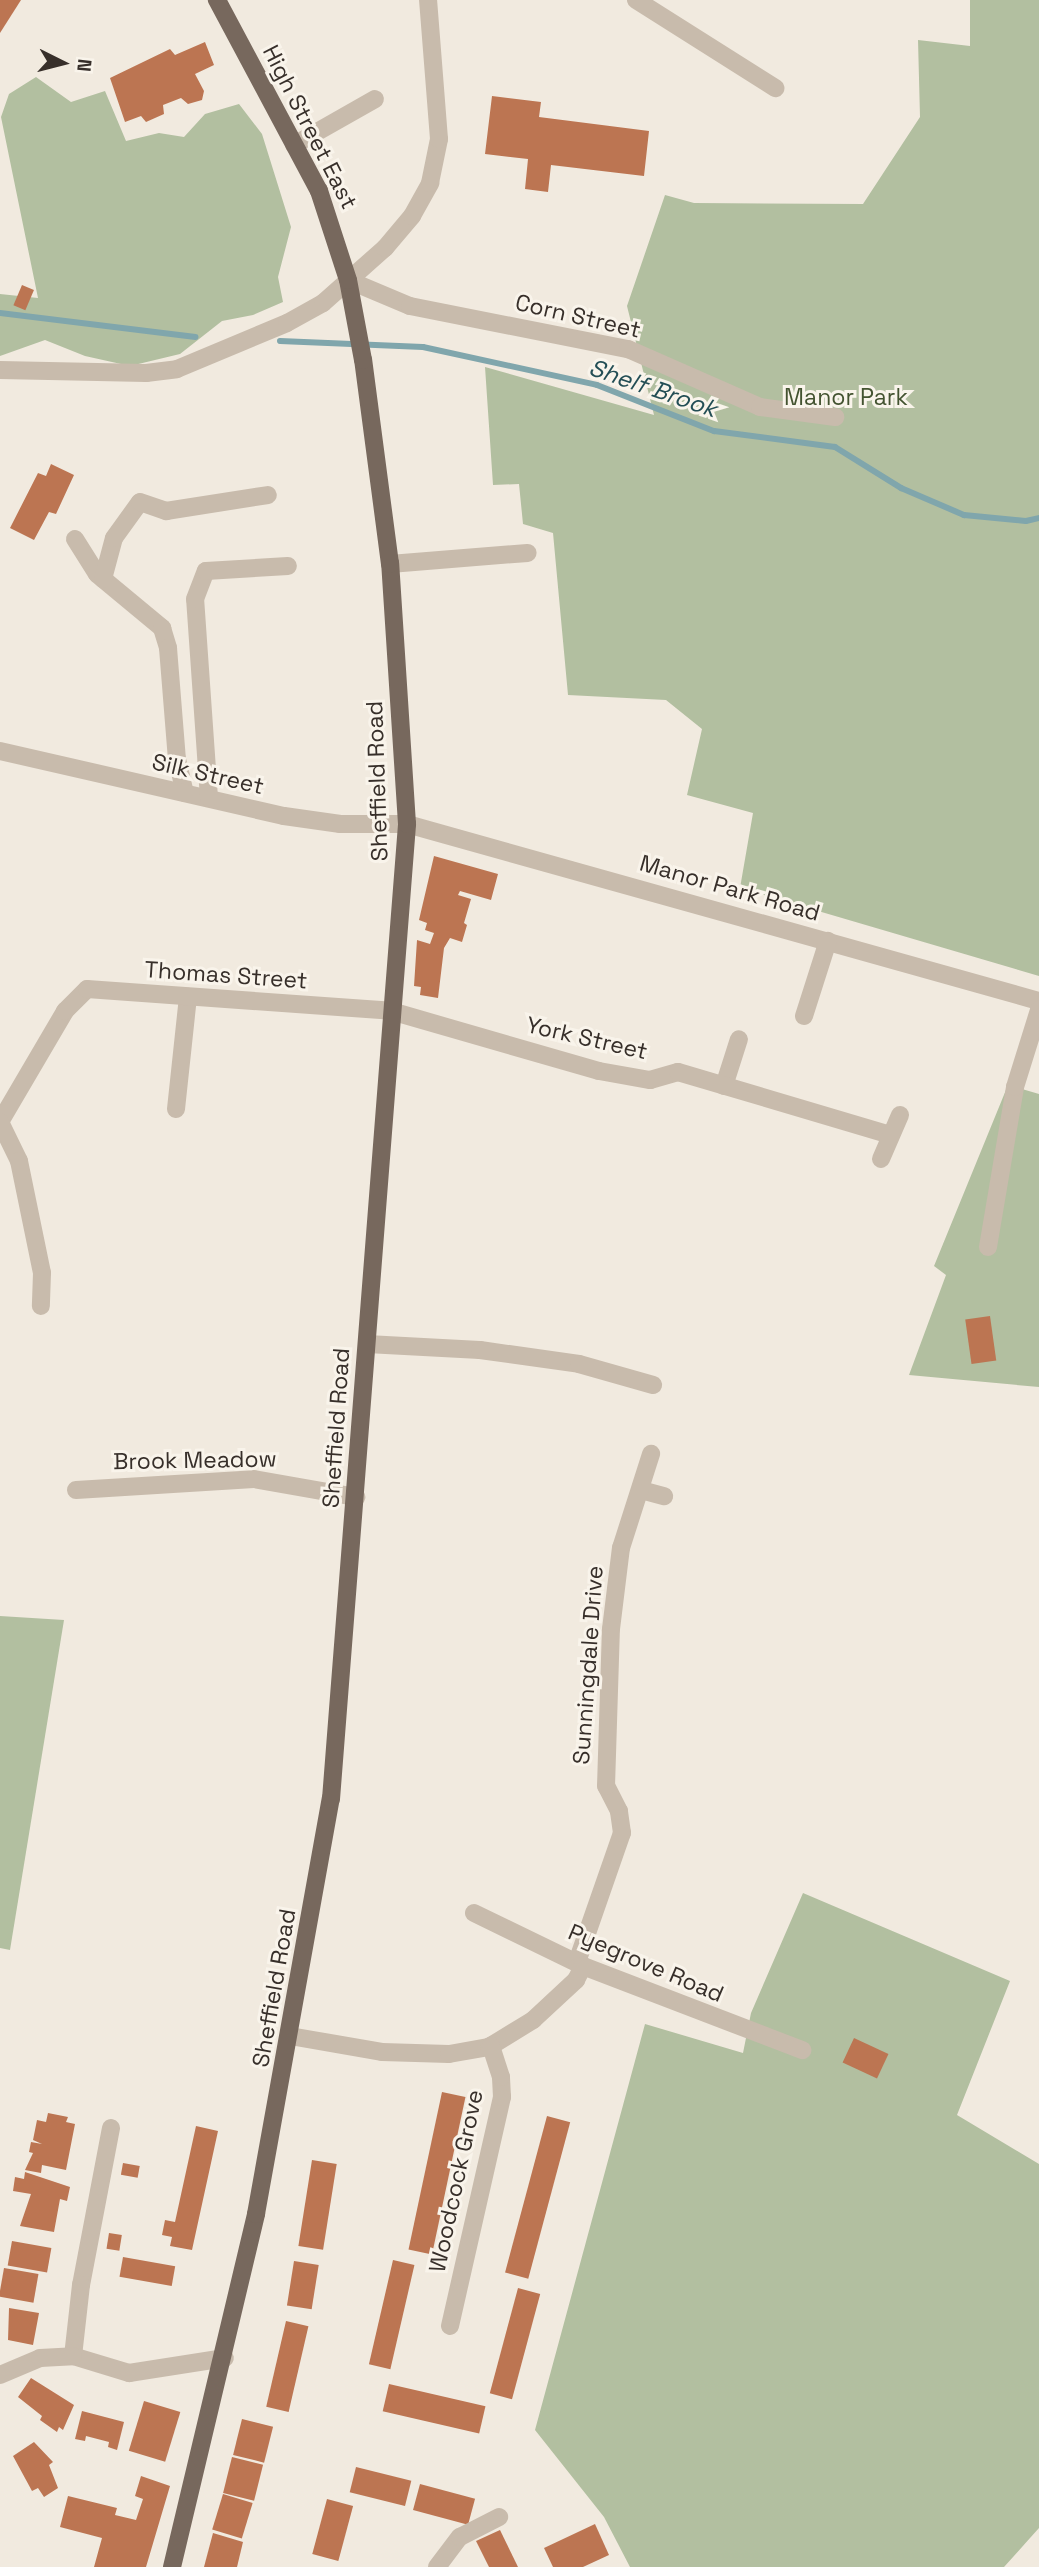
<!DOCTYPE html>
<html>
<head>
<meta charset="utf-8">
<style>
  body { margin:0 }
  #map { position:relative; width:1039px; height:2567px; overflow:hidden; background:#f1eadf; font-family:"Space Grotesk",sans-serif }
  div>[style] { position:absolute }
  .green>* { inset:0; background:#b2bfa0 }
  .stream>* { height:6px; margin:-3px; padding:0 3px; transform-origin:3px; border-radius:3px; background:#80a6ac }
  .building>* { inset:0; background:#bc7552; transform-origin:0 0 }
  .minor>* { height:18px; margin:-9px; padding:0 9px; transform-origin:9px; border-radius:9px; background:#c8bbac }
  .major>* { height:18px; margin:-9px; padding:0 9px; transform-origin:9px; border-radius:9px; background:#77685d }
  span { translate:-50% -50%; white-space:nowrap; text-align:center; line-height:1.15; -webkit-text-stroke:6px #f9f4eb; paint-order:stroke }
  .street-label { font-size:23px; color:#372f2a }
  .park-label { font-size:23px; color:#435330 }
  .water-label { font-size:24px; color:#234e55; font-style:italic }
  .north { position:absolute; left:28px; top:28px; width:70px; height:70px; -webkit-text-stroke:5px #f9f4eb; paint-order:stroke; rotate:96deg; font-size:19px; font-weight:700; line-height:28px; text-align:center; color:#372f2a }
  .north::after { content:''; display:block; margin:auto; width:24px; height:32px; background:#372f2a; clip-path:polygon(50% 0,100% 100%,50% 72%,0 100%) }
</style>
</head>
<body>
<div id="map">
  <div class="green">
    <i style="clip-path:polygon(970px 0,1039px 0,1039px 976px,740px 888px,753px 813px,687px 795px,702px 729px,666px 700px,568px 695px,553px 533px,523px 524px,519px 484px,493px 485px,485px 367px,654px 415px,627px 306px,665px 195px,694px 203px,863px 204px,920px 117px,918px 40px,970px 46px)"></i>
    <i style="clip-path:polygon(36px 77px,71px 102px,105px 91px,126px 141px,159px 133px,184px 137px,205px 114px,239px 104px,262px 134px,291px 227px,278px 277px,283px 302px,253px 315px,222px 321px,180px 354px,130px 366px,85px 356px,45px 340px,0 356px,0 294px,38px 298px,1px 117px,9px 94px)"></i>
    <i style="clip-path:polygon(1008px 1085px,1039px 1094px,1039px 1387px,909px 1375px,946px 1275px,934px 1266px)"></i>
    <i style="clip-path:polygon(0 1616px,64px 1620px,10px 1950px,0 1948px)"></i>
    <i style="clip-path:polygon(803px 1893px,1010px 1981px,957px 2115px,1039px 2164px,1039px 2528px,1004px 2567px,630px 2567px,604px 2517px,535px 2430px,645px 2024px,743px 2053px,751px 2013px)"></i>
  </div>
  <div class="stream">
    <i style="left:0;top:313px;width:197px;rotate:7deg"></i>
    <i style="left:280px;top:341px;width:143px;rotate:2.4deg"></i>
    <i style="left:423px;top:347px;width:178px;rotate:12.3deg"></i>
    <i style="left:597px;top:385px;width:126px;rotate:21.5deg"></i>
    <i style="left:714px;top:431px;width:122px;rotate:7.5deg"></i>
    <i style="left:835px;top:447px;width:78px;rotate:31.8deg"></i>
    <i style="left:901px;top:488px;width:69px;rotate:23.2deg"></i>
    <i style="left:964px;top:515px;width:62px;rotate:5.5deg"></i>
    <i style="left:1026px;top:521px;width:13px;rotate:-13deg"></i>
  </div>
  <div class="building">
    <i style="clip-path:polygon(0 0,21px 0,0 33px)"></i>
    <i style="clip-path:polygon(205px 42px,214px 65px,195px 74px,204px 91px,202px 100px,188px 104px,181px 98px,163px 105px,164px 114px,146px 122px,141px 116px,125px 122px,110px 78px,170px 49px,175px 55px)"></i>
    <i style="clip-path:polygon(492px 96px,541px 102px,539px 117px,649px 131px,644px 176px,551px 165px,548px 192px,525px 189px,528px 159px,485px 154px)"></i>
    <i style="left:22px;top:285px;width:13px;height:22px;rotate:23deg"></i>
    <i style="clip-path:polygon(51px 464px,74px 475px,56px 514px,49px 512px,34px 540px,10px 528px,38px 473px,46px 476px)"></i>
    <i style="clip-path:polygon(434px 856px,498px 874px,491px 900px,460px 891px,458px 895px,471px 899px,464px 923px,467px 925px,462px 942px,450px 938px,444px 948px,438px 998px,420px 995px,421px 987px,414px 986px,417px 940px,430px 944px,434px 933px,425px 930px,427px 923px,419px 920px)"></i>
    <i style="left:990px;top:1316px;width:45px;height:25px;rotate:82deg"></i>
    <i style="left:854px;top:2038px;width:38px;height:27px;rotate:25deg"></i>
    <i style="left:442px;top:2092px;width:24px;height:161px;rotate:12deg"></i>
    <i style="clip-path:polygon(48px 2113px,68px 2117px,66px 2122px,75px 2124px,66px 2170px,42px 2165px,41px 2173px,25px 2170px,33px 2153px,29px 2152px,31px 2142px,42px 2144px,33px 2140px,37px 2120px,46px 2122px)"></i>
    <i style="left:547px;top:2116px;width:24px;height:162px;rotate:15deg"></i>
    <i style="clip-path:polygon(196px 2126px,218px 2131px,192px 2250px,170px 2246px,172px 2237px,162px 2235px,165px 2220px,175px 2222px)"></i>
    <i style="left:312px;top:2160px;width:25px;height:87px;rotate:9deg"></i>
    <i style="left:123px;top:2163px;width:17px;height:12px;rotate:10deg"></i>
    <i style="clip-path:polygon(25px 2172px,70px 2187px,67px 2201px,60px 2199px,54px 2232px,20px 2226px,31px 2194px,13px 2191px,15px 2177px,24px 2179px)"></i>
    <i style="left:109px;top:2233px;width:13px;height:16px;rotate:9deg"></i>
    <i style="left:12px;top:2241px;width:40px;height:25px;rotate:10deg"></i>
    <i style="left:123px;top:2257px;width:53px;height:20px;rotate:10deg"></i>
    <i style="left:393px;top:2260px;width:22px;height:107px;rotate:13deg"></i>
    <i style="left:294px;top:2261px;width:25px;height:45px;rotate:9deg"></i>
    <i style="left:4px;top:2268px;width:35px;height:29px;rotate:10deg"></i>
    <i style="left:518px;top:2288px;width:23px;height:109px;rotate:15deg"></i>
    <i style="clip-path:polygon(9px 2308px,39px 2313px,33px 2345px,8px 2340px)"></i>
    <i style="left:286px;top:2321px;width:23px;height:88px;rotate:13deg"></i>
    <i style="clip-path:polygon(31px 2378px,74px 2405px,63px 2430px,59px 2427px,57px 2432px,40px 2420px,42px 2416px,18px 2397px)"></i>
    <i style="left:389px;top:2384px;width:99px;height:28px;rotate:13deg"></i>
    <i style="left:144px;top:2401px;width:38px;height:52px;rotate:17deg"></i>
    <i style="clip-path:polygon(82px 2411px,124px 2422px,117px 2450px,108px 2447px,109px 2442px,86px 2436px,85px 2441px,75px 2439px)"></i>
    <i style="left:242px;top:2419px;width:32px;height:37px;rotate:14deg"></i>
    <i style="clip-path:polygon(34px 2442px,53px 2462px,49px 2465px,58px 2488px,44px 2497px,38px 2488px,32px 2491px,13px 2456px)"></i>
    <i style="left:232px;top:2457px;width:32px;height:37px;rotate:14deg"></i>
    <i style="left:356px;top:2467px;width:57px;height:26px;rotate:14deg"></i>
    <i style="clip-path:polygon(141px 2476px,170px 2486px,146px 2567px,94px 2567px,102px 2538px,60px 2527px,68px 2496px,117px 2508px,115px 2515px,136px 2520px,143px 2499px,135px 2496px)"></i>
    <i style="left:420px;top:2484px;width:57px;height:27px;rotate:15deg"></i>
    <i style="left:223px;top:2494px;width:31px;height:37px;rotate:17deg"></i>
    <i style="left:327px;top:2499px;width:27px;height:57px;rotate:15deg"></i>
    <i style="clip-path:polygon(595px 2524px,609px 2555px,583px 2567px,553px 2567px,544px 2548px)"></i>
    <i style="clip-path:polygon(500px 2530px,518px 2567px,489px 2567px,476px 2541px)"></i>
    <i style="clip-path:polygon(213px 2533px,243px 2542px,237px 2567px,204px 2567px)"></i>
  </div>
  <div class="minor">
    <i style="left:636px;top:0;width:165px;rotate:32.3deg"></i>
    <i style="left:294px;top:145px;width:93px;rotate:-29.6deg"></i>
    <i style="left:348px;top:280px;width:67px;rotate:22.8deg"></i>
    <i style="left:410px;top:306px;width:222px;rotate:11.2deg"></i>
    <i style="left:628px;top:349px;width:144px;rotate:23.7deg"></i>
    <i style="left:760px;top:407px;width:76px;rotate:7.6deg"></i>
    <i style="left:0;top:370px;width:146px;rotate:1.2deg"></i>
    <i style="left:146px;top:373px;width:31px;rotate:-7deg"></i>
    <i style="left:177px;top:369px;width:119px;rotate:-22.7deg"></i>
    <i style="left:287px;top:323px;width:41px;rotate:-29.1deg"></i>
    <i style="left:323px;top:303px;width:83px;rotate:-41.6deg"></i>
    <i style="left:385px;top:248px;width:42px;rotate:-49.8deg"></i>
    <i style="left:412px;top:216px;width:38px;rotate:-61deg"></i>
    <i style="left:430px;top:183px;width:45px;rotate:-78.4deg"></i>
    <i style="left:439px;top:139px;width:139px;rotate:-94.5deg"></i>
    <i style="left:75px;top:539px;width:41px;rotate:57.8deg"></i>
    <i style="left:97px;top:574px;width:85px;rotate:39.7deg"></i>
    <i style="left:162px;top:628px;width:21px;rotate:73deg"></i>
    <i style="left:168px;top:648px;width:111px;rotate:85.4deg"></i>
    <i style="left:177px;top:759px;width:35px;rotate:77deg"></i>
    <i style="left:390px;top:564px;width:138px;rotate:-4.6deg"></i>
    <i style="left:103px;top:579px;width:42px;rotate:-75deg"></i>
    <i style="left:114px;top:538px;width:44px;rotate:-54.2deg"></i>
    <i style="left:140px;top:502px;width:28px;rotate:19deg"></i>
    <i style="left:166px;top:511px;width:103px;rotate:-8.9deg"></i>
    <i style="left:0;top:751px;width:291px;rotate:12.9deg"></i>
    <i style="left:284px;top:816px;width:57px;rotate:8.1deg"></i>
    <i style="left:340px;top:824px;width:67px"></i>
    <i style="left:407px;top:824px;width:656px;rotate:15.65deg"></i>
    <i style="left:209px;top:798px;width:199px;rotate:-94deg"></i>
    <i style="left:195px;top:599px;width:30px;rotate:-69deg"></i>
    <i style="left:206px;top:571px;width:82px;rotate:-3.5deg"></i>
    <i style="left:804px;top:1016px;width:79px;rotate:-72.3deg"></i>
    <i style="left:724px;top:1086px;width:49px;rotate:-72.3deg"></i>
    <i style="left:176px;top:1109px;width:113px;rotate:-83.9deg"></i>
    <i style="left:0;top:1122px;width:129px;rotate:-59.6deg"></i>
    <i style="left:65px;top:1011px;width:31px;rotate:-45deg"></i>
    <i style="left:87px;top:989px;width:305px;rotate:4.1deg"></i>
    <i style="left:391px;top:1011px;width:216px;rotate:16.1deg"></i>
    <i style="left:599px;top:1071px;width:52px;rotate:10deg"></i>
    <i style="left:650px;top:1080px;width:29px;rotate:-16deg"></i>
    <i style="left:678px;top:1072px;width:222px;rotate:16.5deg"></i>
    <i style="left:0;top:1122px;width:43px;rotate:64deg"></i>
    <i style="left:19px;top:1161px;width:114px;rotate:78.4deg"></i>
    <i style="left:42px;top:1273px;width:33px;rotate:92deg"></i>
    <i style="left:881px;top:1159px;width:48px;rotate:-66.6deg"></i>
    <i style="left:988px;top:1247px;width:162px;rotate:-80.4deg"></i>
    <i style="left:1015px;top:1087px;width:81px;rotate:-72.7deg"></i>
    <i style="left:367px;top:1344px;width:113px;rotate:3deg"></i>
    <i style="left:480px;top:1350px;width:100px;rotate:8deg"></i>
    <i style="left:579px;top:1364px;width:77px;rotate:15.8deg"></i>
    <i style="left:76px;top:1490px;width:178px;rotate:-3.5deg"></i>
    <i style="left:254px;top:1479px;width:104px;rotate:10deg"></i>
    <i style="left:641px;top:1490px;width:24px;rotate:15deg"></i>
    <i style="left:474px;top:1913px;width:121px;rotate:25.9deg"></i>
    <i style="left:583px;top:1966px;width:235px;rotate:21deg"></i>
    <i style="left:577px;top:1962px;width:137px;rotate:-70.8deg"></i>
    <i style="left:622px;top:1833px;width:22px;rotate:-98deg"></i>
    <i style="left:619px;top:1811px;width:28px;rotate:-117deg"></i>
    <i style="left:606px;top:1786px;width:157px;rotate:-88.2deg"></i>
    <i style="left:611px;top:1629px;width:82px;rotate:-83deg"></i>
    <i style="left:621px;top:1548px;width:99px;rotate:-72.3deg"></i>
    <i style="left:290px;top:2036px;width:93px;rotate:9.9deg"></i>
    <i style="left:382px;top:2052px;width:67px;rotate:1.7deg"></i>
    <i style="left:449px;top:2054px;width:41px;rotate:-9.9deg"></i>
    <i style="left:489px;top:2047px;width:52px;rotate:-31.5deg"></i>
    <i style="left:533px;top:2020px;width:59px;rotate:-42.9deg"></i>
    <i style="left:576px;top:1980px;width:16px;rotate:-63deg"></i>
    <i style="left:111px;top:2128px;width:160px;rotate:100.8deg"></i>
    <i style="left:81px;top:2285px;width:71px;rotate:96.4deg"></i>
    <i style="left:73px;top:2356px;width:59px;rotate:16.9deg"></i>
    <i style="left:129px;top:2373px;width:97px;rotate:-8.9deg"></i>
    <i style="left:450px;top:2326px;width:235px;rotate:-77.2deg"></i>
    <i style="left:502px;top:2097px;width:20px;rotate:-93deg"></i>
    <i style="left:501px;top:2077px;width:33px;rotate:-108deg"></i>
    <i style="left:0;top:2375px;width:43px;rotate:-23deg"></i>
    <i style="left:40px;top:2358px;width:33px;rotate:-3deg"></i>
    <i style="left:437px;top:2567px;width:38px;rotate:-53deg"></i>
    <i style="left:460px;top:2537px;width:44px;rotate:-27.1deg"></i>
  </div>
  <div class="major">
    <i style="left:172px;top:2567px;width:363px;rotate:-76.6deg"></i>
    <i style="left:256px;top:2214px;width:422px;rotate:-79.8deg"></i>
    <i style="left:331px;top:1799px;width:978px;rotate:-85.54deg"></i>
    <i style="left:407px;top:824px;width:261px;rotate:-93.7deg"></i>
    <i style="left:390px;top:564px;width:206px;rotate:-97.5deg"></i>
    <i style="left:363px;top:360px;width:81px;rotate:-100.6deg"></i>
    <i style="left:348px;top:280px;width:94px;rotate:-108deg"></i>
    <i style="left:319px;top:191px;width:217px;rotate:-118.1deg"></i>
  </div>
  <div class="street-label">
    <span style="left:310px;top:127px;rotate:63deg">High Street East</span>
    <span style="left:578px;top:316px;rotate:13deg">Corn Street</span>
    <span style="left:208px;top:774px;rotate:13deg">Silk Street</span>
    <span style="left:377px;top:781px;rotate:-92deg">Sheffield Road</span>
    <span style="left:730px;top:888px;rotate:16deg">Manor Park Road</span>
    <span style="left:226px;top:975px;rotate:4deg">Thomas Street</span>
    <span style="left:587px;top:1038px;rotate:13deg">York Street</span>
    <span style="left:336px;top:1428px;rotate:-86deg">Sheffield Road</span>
    <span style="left:195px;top:1460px;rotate:-1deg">Brook Meadow</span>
    <span style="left:588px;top:1665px;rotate:-86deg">Sunningdale Drive</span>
    <span style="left:646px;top:1963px;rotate:23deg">Pyegrove Road</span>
    <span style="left:274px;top:1988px;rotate:-80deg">Sheffield Road</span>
    <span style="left:456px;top:2181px;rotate:-78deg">Woodcock Grove</span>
  </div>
  <div class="park-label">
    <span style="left:846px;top:397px">Manor Park</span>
  </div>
  <div class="water-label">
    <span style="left:653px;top:388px;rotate:19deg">Shelf Brook</span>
  </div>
  <div class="north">N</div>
</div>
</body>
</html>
